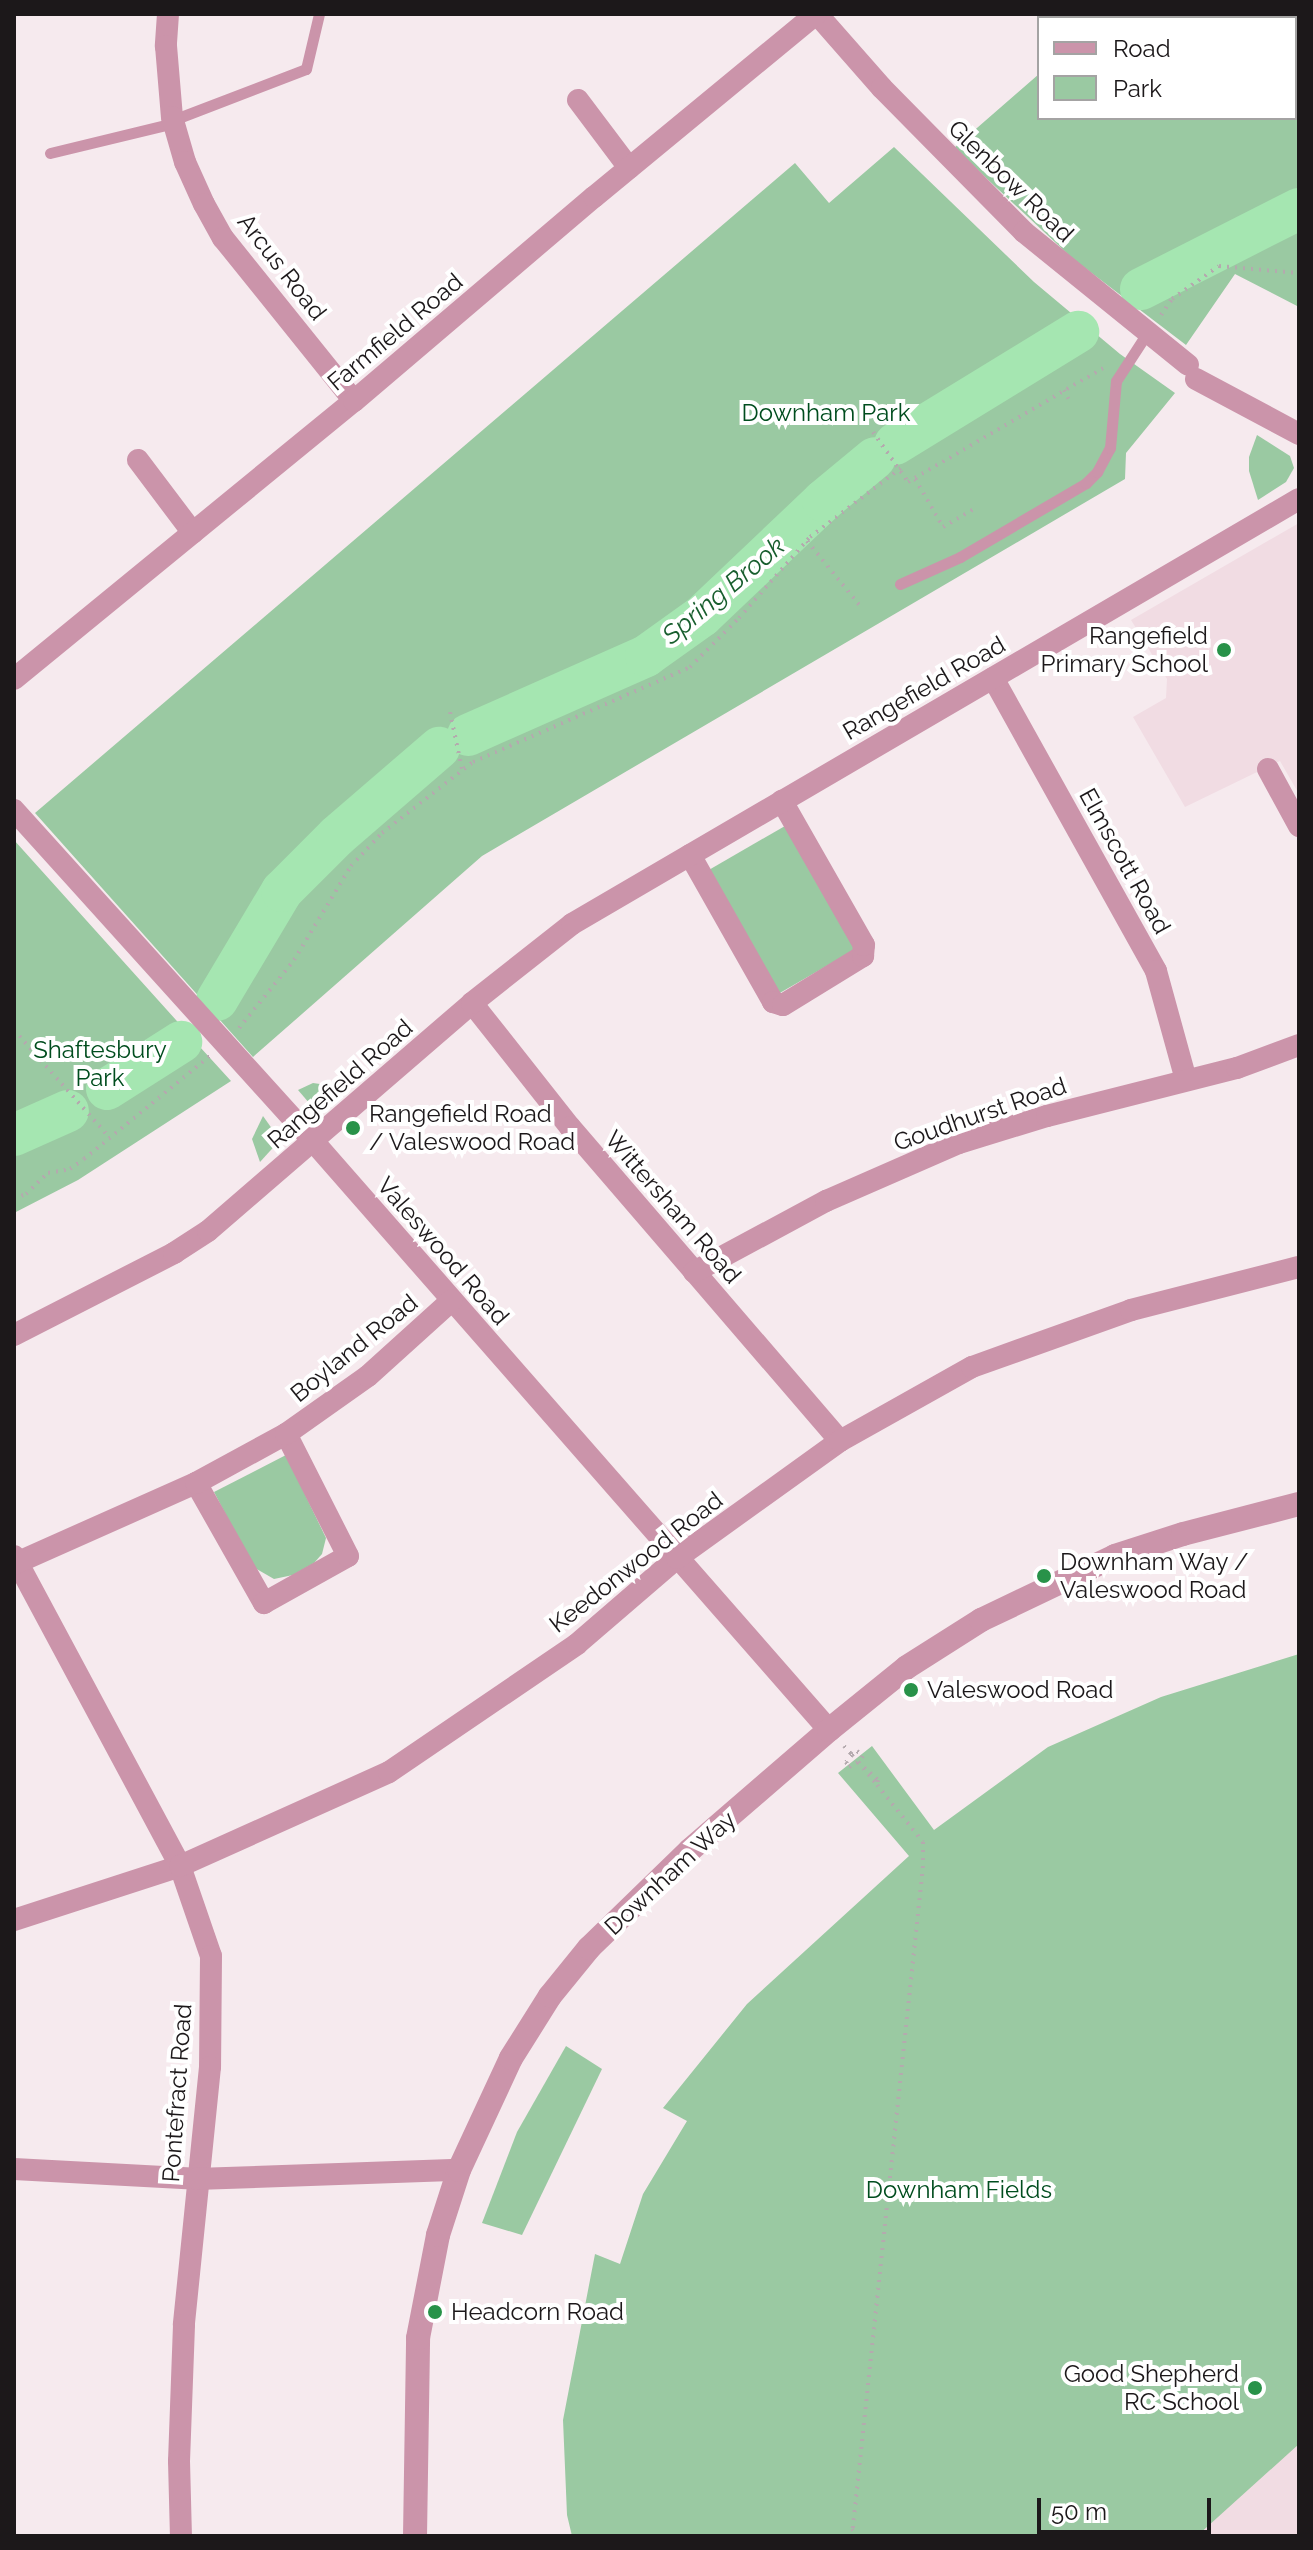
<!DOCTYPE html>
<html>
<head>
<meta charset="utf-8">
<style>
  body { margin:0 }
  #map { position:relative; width:1313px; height:2550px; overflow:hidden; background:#f6eaee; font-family:Raleway,sans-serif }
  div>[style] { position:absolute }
  .built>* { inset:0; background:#f1dce3 }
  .green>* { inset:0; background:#9ac9a2; transform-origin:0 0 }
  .river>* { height:42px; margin:-21px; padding:0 21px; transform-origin:21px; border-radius:21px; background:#a5e6b1 }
  .path>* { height:4px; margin-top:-2px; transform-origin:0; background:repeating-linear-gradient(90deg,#b4aaae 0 2px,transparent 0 8px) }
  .service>* { height:11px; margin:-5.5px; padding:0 5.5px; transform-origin:5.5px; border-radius:5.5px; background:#cb94aa }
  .minor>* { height:22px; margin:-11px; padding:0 11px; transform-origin:11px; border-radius:11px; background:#cb94aa }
  .tertiary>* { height:24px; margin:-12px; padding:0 12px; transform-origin:12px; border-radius:12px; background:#cb94aa }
  .dots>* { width:22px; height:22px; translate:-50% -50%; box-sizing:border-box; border:4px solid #fff; border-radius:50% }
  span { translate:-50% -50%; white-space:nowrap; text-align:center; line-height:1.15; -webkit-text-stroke:8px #fff; paint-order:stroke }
  .street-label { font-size:24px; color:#1c181a }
  .park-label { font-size:24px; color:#004d1e }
  .poi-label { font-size:24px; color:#1c181a }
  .right { translate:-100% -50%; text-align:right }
  .left { translate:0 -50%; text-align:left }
  .water-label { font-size:26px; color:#185e2e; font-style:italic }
  .frame { position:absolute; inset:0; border:16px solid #1c181a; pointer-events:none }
  .legend { position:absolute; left:1037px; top:16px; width:260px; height:104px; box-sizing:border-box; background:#fff; border:2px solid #a4a3a3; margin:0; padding:10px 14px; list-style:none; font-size:24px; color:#1c181a }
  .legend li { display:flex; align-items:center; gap:16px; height:40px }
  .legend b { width:40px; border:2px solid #a4a3a3 }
  .scale { position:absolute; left:1037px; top:2498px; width:174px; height:36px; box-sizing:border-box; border:4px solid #1c181a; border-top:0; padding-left:10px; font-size:24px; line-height:28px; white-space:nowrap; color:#1c181a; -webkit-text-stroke:6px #fff; paint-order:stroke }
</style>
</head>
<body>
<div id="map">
  <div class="built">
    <i style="clip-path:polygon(1299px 523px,1299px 794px,1280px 761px,1185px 807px,1133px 717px,1166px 698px,1167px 679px,1131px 620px)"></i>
    <i style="clip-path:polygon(1299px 2278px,1299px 2536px,1171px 2536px)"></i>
  </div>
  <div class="green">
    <i style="clip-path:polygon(1189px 14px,1299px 14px,1299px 307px,1235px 274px,1186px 345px,1072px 258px,954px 148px,1039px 74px,1039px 118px,1295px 118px,1295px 18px,1178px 18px)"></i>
    <i style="clip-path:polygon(894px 147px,1034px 282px,1120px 354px,1175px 393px,1126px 453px,1125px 479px,482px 856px,253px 1057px,35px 813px,795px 163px,829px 203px)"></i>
    <i style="clip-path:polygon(1257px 435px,1290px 456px,1294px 468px,1286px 482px,1258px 500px,1249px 471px,1249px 457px)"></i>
    <i style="left:785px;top:826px;width:142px;height:89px;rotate:60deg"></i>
    <i style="clip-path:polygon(14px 840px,185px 1030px,191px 1029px,202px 1042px,200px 1047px,231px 1081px,78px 1180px,14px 1213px)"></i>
    <i style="clip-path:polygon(313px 1083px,327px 1085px,339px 1092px,316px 1111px,298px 1090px)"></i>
    <i style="clip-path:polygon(263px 1116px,280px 1140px,260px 1162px,252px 1139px)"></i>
    <i style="clip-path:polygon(286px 1455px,326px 1538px,322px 1554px,314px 1563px,293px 1575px,274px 1579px,253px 1567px,214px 1492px)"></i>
    <i style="clip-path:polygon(1299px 1654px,1299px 2444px,1197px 2536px,572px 2536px,567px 2515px,563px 2420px,595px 2254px,620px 2264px,643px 2194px,687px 2121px,663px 2108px,747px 2004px,909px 1856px,838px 1773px,872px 1746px,934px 1830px,1048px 1747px,1161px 1697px)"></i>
    <i style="clip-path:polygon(566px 2046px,602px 2069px,522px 2235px,482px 2223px,517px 2132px)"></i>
  </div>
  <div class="river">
    <i style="left:1141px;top:289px;width:177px;rotate:-26.9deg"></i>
    <i style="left:895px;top:444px;width:215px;rotate:-31.5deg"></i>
    <i style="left:468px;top:735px;width:195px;rotate:-23.9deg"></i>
    <i style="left:646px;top:656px;width:69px;rotate:-35.5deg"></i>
    <i style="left:702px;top:616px;width:167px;rotate:-43.5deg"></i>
    <i style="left:823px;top:501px;width:67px;rotate:-39.6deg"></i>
    <i style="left:217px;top:1000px;width:127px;rotate:-59.2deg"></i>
    <i style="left:282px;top:891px;width:78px;rotate:-45deg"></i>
    <i style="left:337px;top:836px;width:135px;rotate:-40.8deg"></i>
    <i style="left:107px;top:1089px;width:88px;rotate:-32.4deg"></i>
    <i style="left:14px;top:1135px;width:59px;rotate:-24deg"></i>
  </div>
  <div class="path">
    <i style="left:1161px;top:315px;width:19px;rotate:-55deg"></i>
    <i style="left:1172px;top:299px;width:57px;rotate:-35.1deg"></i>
    <i style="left:1219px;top:266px;width:80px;rotate:5deg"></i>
    <i style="left:1064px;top:390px;width:11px;rotate:63deg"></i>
    <i style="left:873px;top:432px;width:61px;rotate:55deg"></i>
    <i style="left:908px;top:482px;width:226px;rotate:-30.3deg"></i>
    <i style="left:915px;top:479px;width:56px;rotate:59.7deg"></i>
    <i style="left:943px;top:527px;width:38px;rotate:-30deg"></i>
    <i style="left:807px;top:541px;width:85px;rotate:50.7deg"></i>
    <i style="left:450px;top:712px;width:58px;rotate:78.1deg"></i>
    <i style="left:239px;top:1028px;width:87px;rotate:-51deg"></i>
    <i style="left:294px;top:960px;width:110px;rotate:-58.8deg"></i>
    <i style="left:351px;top:866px;width:45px;rotate:-46.8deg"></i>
    <i style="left:382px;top:833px;width:115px;rotate:-38deg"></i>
    <i style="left:473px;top:762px;width:237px;rotate:-23.6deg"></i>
    <i style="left:690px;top:667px;width:69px;rotate:-45deg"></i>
    <i style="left:739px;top:618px;width:108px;rotate:-48.8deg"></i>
    <i style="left:810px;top:537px;width:114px;rotate:-37.2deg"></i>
    <i style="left:14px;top:1030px;width:143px;rotate:48.4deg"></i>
    <i style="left:14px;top:1199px;width:13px;rotate:-23deg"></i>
    <i style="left:26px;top:1194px;width:30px;rotate:-44deg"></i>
    <i style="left:48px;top:1173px;width:22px;rotate:-10deg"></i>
    <i style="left:70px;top:1169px;width:17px;rotate:-36deg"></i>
    <i style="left:84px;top:1159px;width:163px;rotate:-39.3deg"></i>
    <i style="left:844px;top:1746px;width:12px;rotate:48deg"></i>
    <i style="left:852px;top:1755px;width:6px;rotate:-39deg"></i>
    <i style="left:857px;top:1751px;width:8px;rotate:40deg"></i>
    <i style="left:863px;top:1756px;width:8px;rotate:130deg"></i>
    <i style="left:858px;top:1762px;width:27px;rotate:42deg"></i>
    <i style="left:878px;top:1780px;width:5px;rotate:101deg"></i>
    <i style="left:877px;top:1785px;width:73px;rotate:51.1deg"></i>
    <i style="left:923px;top:1842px;width:24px;rotate:90deg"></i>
    <i style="left:923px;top:1866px;width:674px;rotate:96.05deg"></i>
    <i style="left:852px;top:1755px;width:9px;rotate:131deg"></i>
    <i style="left:846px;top:1762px;width:6px;rotate:59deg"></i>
    <i style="left:849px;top:1767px;width:10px;rotate:-29deg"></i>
    <i style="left:858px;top:1762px;width:30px;rotate:50deg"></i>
    <i style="left:852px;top:2529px;width:9px;rotate:49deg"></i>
  </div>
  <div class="service">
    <i style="left:173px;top:120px;width:142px;rotate:-21deg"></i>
    <i style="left:306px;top:69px;width:57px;rotate:-76.7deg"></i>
    <i style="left:50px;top:153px;width:128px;rotate:-13.6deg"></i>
    <i style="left:900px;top:584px;width:66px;rotate:-24.2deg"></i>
    <i style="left:960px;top:557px;width:146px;rotate:-30.4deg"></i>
    <i style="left:1086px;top:483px;width:16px;rotate:-45deg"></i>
    <i style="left:1097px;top:472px;width:27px;rotate:-62deg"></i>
    <i style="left:1110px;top:448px;width:67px;rotate:-84.9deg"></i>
    <i style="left:1116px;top:381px;width:57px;rotate:-57.1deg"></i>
  </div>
  <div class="minor">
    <i style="left:168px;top:14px;width:32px;rotate:94deg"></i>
    <i style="left:166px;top:46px;width:71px;rotate:85.2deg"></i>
    <i style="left:172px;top:117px;width:47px;rotate:73.9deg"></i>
    <i style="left:185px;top:162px;width:46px;rotate:65.7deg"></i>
    <i style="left:204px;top:204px;width:39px;rotate:61deg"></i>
    <i style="left:223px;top:238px;width:209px;rotate:51.2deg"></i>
    <i style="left:817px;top:14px;width:98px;rotate:48.7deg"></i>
    <i style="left:882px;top:88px;width:202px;rotate:45.4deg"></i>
    <i style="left:1024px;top:232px;width:211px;rotate:39deg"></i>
    <i style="left:578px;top:100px;width:85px;rotate:53.1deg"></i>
    <i style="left:1196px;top:379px;width:117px;rotate:28.1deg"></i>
    <i style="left:138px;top:460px;width:91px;rotate:53deg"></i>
    <i style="left:993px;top:678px;width:335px;rotate:60.9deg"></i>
    <i style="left:1156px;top:971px;width:113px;rotate:74.6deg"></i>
    <i style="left:14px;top:679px;width:439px;rotate:-39.3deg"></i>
    <i style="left:354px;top:401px;width:315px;rotate:-40.4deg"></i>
    <i style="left:594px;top:197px;width:288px;rotate:-39.5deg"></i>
    <i style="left:1268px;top:769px;width:65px;rotate:61.5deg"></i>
    <i style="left:14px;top:810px;width:446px;rotate:47.9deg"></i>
    <i style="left:313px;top:1141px;width:783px;rotate:48.78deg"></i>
    <i style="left:690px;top:855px;width:169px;rotate:60.5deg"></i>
    <i style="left:773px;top:1002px;width:10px;rotate:17deg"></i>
    <i style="left:783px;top:1005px;width:94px;rotate:-31.5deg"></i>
    <i style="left:863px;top:956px;width:11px;rotate:-85deg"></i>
    <i style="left:864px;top:945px;width:166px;rotate:-119.7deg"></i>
    <i style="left:472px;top:1003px;width:158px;rotate:51.7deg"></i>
    <i style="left:570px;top:1127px;width:414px;rotate:49.3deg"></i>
    <i style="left:694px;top:1272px;width:150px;rotate:-28.3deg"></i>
    <i style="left:826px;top:1201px;width:145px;rotate:-23.6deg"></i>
    <i style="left:959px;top:1143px;width:92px;rotate:-17.1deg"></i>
    <i style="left:1047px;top:1116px;width:196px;rotate:-14.2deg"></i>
    <i style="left:1237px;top:1068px;width:66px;rotate:-20.4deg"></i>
    <i style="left:14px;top:1335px;width:180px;rotate:-27.1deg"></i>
    <i style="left:174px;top:1253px;width:40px;rotate:-32.9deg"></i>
    <i style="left:208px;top:1231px;width:349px;rotate:-40.8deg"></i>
    <i style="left:472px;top:1003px;width:127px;rotate:-38.3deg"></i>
    <i style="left:572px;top:924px;width:842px;rotate:-30.31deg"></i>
    <i style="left:196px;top:1483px;width:138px;rotate:60.5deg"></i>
    <i style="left:264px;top:1603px;width:96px;rotate:-29.2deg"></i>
    <i style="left:348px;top:1556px;width:137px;rotate:-116.9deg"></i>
    <i style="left:14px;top:1556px;width:352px;rotate:61.8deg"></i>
    <i style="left:180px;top:1866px;width:95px;rotate:71deg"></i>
    <i style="left:211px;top:1956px;width:111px;rotate:90.5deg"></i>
    <i style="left:210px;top:2067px;width:259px;rotate:95.8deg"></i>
    <i style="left:184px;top:2325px;width:136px;rotate:92.1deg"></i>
    <i style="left:179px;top:2461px;width:75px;rotate:88.5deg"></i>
    <i style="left:14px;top:1564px;width:199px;rotate:-24deg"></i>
    <i style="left:196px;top:1483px;width:102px;rotate:-28.6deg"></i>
    <i style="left:286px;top:1434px;width:100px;rotate:-35.3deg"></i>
    <i style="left:368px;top:1376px;width:113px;rotate:-42.1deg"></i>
    <i style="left:14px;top:1920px;width:175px;rotate:-18deg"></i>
    <i style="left:180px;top:1866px;width:229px;rotate:-24.2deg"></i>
    <i style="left:389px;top:1772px;width:227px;rotate:-34.2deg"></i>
    <i style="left:577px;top:1644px;width:132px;rotate:-40.7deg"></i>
    <i style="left:677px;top:1558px;width:201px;rotate:-35.7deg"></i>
    <i style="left:840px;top:1441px;width:151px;rotate:-29.3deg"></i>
    <i style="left:972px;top:1367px;width:169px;rotate:-19.7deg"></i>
    <i style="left:1131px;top:1310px;width:173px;rotate:-14.4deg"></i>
    <i style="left:14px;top:2169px;width:182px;rotate:3.1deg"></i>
    <i style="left:196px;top:2179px;width:263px;rotate:-2deg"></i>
  </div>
  <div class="tertiary">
    <i style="left:415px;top:2536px;width:198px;rotate:-89.1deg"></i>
    <i style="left:418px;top:2338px;width:105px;rotate:-79deg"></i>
    <i style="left:438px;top:2235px;width:68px;rotate:-72.1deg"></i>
    <i style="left:459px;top:2170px;width:123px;rotate:-65.1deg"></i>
    <i style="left:511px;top:2058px;width:73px;rotate:-57.8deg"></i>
    <i style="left:550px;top:1996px;width:62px;rotate:-50.9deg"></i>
    <i style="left:589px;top:1948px;width:141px;rotate:-44.1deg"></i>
    <i style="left:690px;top:1850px;width:184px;rotate:-40.8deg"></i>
    <i style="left:829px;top:1730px;width:100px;rotate:-38.9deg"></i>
    <i style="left:907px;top:1667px;width:88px;rotate:-32.4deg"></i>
    <i style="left:981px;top:1620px;width:148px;rotate:-25.5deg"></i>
    <i style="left:1115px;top:1556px;width:71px;rotate:-17.9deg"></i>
    <i style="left:1183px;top:1534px;width:120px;rotate:-14.5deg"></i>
  </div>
  <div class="dots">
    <i style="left:1224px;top:650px;background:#289249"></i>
    <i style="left:353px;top:1128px;background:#289249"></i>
    <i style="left:1044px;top:1576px;background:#289249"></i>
    <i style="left:911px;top:1690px;background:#289249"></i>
    <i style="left:435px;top:2312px;background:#289249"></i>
    <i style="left:1255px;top:2388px;background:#289249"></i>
  </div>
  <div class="street-label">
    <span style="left:1011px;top:181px;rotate:44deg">Glenbow Road</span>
    <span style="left:282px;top:267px;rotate:52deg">Arcus Road</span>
    <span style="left:395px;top:332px;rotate:-40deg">Farmfield Road</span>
    <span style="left:924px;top:688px;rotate:-30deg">Rangefield Road</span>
    <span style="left:1125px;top:861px;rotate:61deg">Elmscott Road</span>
    <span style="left:340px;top:1084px;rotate:-41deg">Rangefield Road</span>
    <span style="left:980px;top:1114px;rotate:-19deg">Goudhurst Road</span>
    <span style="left:673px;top:1207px;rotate:49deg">Wittersham Road</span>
    <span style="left:443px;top:1251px;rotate:49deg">Valeswood Road</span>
    <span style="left:354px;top:1348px;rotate:-39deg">Boyland Road</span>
    <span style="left:636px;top:1562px;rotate:-38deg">Keedonwood Road</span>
    <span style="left:670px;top:1873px;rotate:-43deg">Downham Way</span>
    <span style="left:177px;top:2093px;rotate:-86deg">Pontefract Road</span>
  </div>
  <div class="park-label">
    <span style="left:826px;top:413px">Downham Park</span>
    <span style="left:100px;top:1064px">Shaftesbury<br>Park</span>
    <span style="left:959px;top:2190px">Downham Fields</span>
  </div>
  <div class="poi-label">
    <span class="right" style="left:1208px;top:650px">Rangefield<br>Primary School</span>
    <span class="left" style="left:369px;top:1128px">Rangefield Road<br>/ Valeswood Road</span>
    <span class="left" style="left:1060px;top:1576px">Downham Way /<br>Valeswood Road</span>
    <span class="left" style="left:927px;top:1690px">Valeswood Road</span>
    <span class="left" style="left:451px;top:2312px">Headcorn Road</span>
    <span class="right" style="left:1239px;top:2388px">Good Shepherd<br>RC School</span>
  </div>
  <div class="water-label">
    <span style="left:724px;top:591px;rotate:-40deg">Spring Brook</span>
  </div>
  <div class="frame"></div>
  <ul class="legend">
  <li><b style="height:10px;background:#cb94aa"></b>Road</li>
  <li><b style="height:22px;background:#9ac9a2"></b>Park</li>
  </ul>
  <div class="scale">50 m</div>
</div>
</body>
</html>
